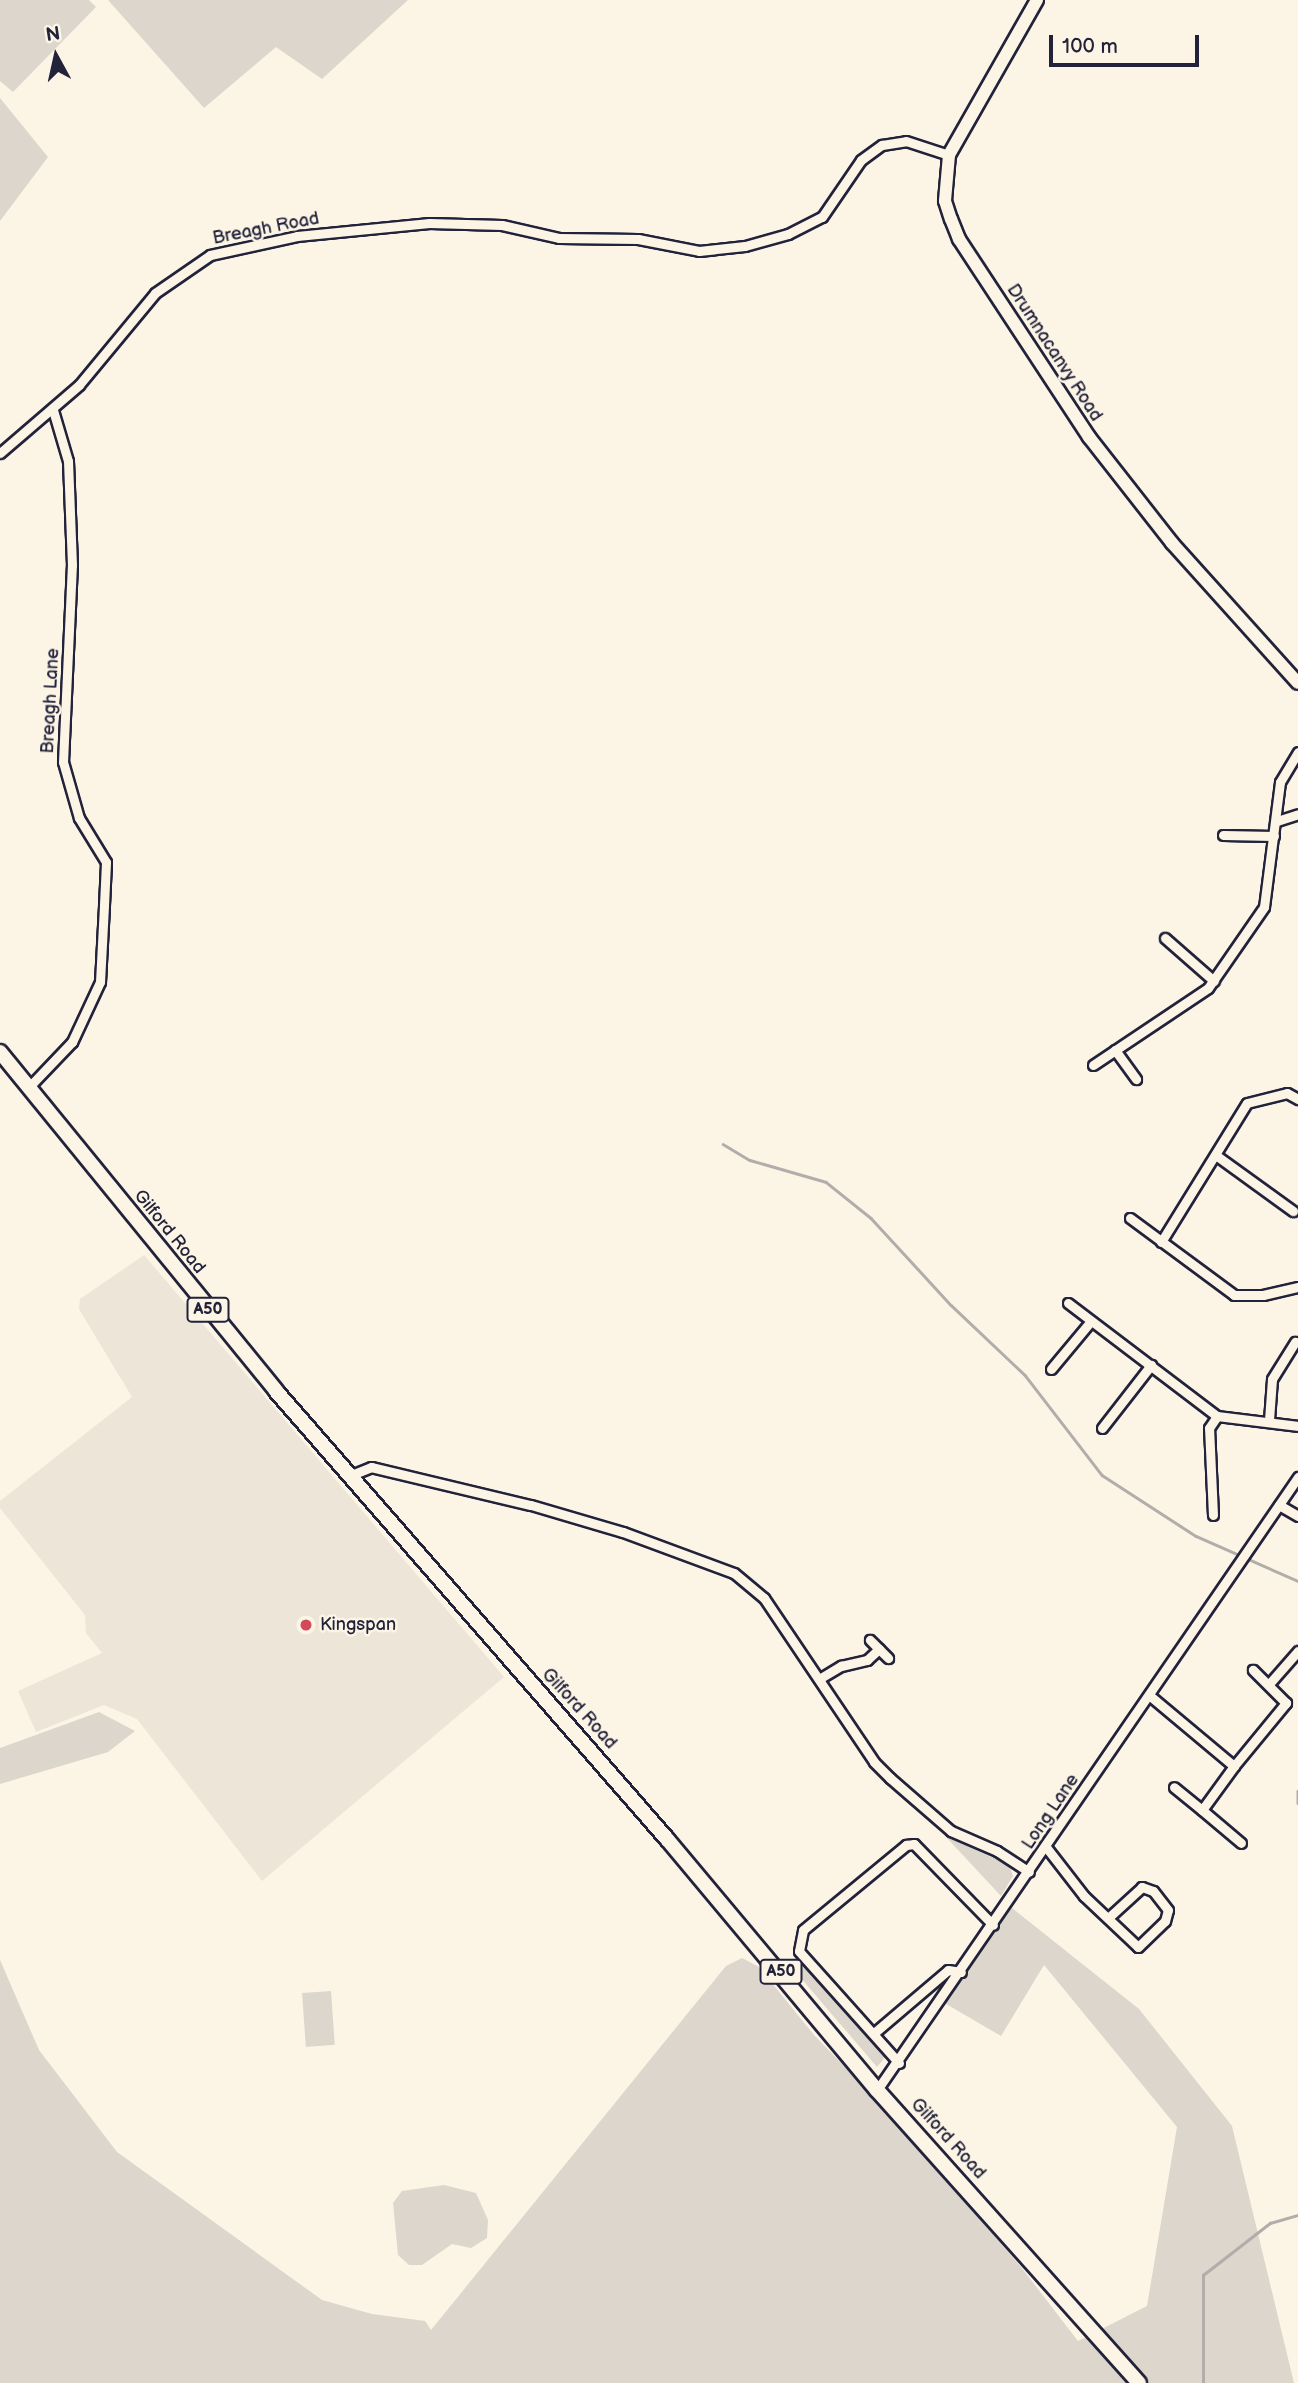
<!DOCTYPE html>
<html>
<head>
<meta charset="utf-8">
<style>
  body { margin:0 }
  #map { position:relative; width:1298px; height:2383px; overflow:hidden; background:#fcf5e5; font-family:"Balsamiq Sans",sans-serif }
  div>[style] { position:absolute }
  .built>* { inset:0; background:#ece5d8 }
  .green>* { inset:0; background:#dcd6cc; transform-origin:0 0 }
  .stream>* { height:2.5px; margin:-1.25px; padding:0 1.25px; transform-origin:1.25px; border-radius:1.25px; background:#b2adab }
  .roads { filter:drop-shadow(2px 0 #22223b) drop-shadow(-2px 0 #22223b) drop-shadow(0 2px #22223b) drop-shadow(0 -2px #22223b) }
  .street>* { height:9px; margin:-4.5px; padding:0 4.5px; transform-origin:4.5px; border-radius:4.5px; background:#fcf5e5 }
  .secondary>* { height:12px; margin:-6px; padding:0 6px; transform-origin:6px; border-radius:6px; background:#fcf5e5 }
  .primary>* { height:14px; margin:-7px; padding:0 7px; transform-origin:7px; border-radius:7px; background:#fcf5e5 }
  .dots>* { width:19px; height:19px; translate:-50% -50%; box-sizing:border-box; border:4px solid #fcf5e5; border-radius:50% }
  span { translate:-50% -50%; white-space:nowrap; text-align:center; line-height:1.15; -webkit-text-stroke:5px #fcf5e5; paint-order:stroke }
  .shield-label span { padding:2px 5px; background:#fcf5e5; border:2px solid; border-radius:5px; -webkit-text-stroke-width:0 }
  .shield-label { font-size:16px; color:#22223b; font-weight:700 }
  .street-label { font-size:18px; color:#22223b }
  .poi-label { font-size:18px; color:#22223b }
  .left { translate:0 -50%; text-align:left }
  .north { position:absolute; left:21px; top:21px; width:70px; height:70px; -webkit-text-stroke:5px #fcf5e5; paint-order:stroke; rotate:352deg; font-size:19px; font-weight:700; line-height:28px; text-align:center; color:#22223b }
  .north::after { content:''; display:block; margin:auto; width:24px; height:32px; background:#22223b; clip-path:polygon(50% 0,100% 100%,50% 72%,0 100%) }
  .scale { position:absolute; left:1049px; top:35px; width:150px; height:32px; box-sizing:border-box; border:4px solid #22223b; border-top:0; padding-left:9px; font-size:21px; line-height:24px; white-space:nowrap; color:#22223b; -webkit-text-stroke:5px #fcf5e5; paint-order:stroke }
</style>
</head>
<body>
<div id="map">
  <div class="built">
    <i style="clip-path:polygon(144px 1255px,504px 1677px,262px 1881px,137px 1719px,104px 1705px,36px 1732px,18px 1691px,102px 1653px,86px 1633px,85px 1615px,0 1508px,0 1501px,132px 1397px,79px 1309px,80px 1299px)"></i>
  </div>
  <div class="green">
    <i style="clip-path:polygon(0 0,89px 0,96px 7px,13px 92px,0 81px)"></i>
    <i style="clip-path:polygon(108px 0,408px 0,322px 79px,276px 47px,204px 108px)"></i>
    <i style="clip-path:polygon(0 98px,48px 157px,0 221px)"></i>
    <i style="clip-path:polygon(99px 1712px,135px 1731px,108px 1752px,0 1784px,0 1748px)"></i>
    <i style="clip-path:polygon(945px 1836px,1009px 1865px,1013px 1876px,1001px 1896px)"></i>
    <i style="clip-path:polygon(1007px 1904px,1139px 2009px,1232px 2126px,1294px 2383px,0 2383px,0 1960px,39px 2050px,117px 2152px,322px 2300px,372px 2314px,425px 2321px,431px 2330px,726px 1966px,742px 1958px,759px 1967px,814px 2035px,878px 2101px,1021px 2267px,1078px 2341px,1147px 2306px,1177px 2127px,1044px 1965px,1001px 2036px,941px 2001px)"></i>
    <i style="clip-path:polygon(803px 1961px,887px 2055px,877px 2067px,794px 1970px)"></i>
    <i style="left:331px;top:1991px;width:54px;height:29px;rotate:86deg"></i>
    <i style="clip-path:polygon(444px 2185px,476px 2193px,488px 2220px,487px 2238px,471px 2248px,452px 2244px,422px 2265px,409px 2265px,398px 2255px,393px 2203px,402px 2191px)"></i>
  </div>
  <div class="stream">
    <i style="left:723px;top:1144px;width:31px;rotate:31deg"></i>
    <i style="left:750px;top:1160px;width:79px;rotate:16.1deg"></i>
    <i style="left:826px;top:1182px;width:58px;rotate:38.7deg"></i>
    <i style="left:871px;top:1218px;width:118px;rotate:47.4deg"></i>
    <i style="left:951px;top:1305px;width:102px;rotate:43.4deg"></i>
    <i style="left:1025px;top:1375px;width:126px;rotate:52.4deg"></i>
    <i style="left:1102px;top:1475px;width:112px;rotate:33deg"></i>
    <i style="left:1196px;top:1536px;width:111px;rotate:23.8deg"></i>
    <i style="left:1298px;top:1791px;width:12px;rotate:90deg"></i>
    <i style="left:1203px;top:2383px;width:108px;rotate:-90deg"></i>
    <i style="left:1203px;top:2275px;width:85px;rotate:-37.8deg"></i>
    <i style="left:1270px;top:2223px;width:29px;rotate:-16deg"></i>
  </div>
  <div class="roads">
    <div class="street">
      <i style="left:0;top:453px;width:104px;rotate:-40.7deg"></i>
      <i style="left:79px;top:385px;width:119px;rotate:-50.4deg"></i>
      <i style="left:155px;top:293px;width:67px;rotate:-34.6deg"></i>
      <i style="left:210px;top:255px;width:89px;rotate:-12.3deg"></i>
      <i style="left:297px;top:236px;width:133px;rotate:-5.6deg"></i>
      <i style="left:429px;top:223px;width:73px;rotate:1.6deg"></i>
      <i style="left:502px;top:225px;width:58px;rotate:12.8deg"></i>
      <i style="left:559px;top:238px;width:79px;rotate:0.7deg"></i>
      <i style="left:638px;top:239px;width:62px;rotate:11.1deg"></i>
      <i style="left:699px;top:251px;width:46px;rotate:-6.2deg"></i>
      <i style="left:745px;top:246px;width:45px;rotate:-15.6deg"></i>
      <i style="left:788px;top:234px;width:38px;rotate:-27deg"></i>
      <i style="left:822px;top:217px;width:69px;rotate:-55.6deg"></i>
      <i style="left:861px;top:160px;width:26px;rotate:-36deg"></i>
      <i style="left:882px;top:145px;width:24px;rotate:-9deg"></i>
      <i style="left:906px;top:141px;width:45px;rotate:18deg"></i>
      <i style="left:1277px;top:821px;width:22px;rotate:-18deg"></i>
      <i style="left:1223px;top:835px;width:51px;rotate:1.1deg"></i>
      <i style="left:1165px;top:938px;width:65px;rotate:41.3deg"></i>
      <i style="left:1115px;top:1050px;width:36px;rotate:54deg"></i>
      <i style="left:1093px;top:1065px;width:138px;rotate:-33.8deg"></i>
      <i style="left:1208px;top:988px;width:98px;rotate:-55.3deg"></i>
      <i style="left:1264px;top:907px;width:126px;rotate:-82.7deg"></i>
      <i style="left:1280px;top:782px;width:35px;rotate:-59deg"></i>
      <i style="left:28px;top:1088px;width:64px;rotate:-46.3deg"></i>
      <i style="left:72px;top:1042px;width:66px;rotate:-65deg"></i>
      <i style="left:100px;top:982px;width:77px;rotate:-87deg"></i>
      <i style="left:104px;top:905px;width:43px;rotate:-87.3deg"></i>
      <i style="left:106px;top:862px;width:52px;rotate:-121.5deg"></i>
      <i style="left:79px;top:818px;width:58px;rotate:-105.9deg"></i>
      <i style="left:63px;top:762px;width:197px;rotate:-87.4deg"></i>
      <i style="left:72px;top:565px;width:104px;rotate:-92.2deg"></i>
      <i style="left:68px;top:461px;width:53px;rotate:-106.4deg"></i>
      <i style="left:1217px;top:1156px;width:94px;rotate:35.9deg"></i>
      <i style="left:1130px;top:1218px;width:129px;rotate:36.5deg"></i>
      <i style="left:1234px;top:1295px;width:29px"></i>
      <i style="left:1263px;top:1295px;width:36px;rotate:-13deg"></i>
      <i style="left:1161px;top:1242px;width:163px;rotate:-58.3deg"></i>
      <i style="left:1247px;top:1103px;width:41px;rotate:-14deg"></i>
      <i style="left:1287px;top:1093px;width:13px;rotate:29deg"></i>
      <i style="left:1068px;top:1303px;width:187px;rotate:37.2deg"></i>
      <i style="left:1217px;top:1416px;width:82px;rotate:7deg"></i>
      <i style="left:1051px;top:1369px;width:62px;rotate:-50.2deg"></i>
      <i style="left:1269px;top:1420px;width:41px;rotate:-85.8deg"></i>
      <i style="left:1272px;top:1379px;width:44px;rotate:-58.1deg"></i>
      <i style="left:1102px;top:1428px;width:80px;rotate:-52.1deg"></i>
      <i style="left:349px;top:1476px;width:24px;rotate:-22deg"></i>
      <i style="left:371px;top:1467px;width:164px;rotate:13.4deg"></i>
      <i style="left:531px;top:1505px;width:96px;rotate:16.4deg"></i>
      <i style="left:623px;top:1532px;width:118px;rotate:20.3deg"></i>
      <i style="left:734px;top:1573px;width:39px;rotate:40deg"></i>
      <i style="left:764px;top:1598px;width:197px;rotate:56.1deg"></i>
      <i style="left:874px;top:1762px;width:23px;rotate:45deg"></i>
      <i style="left:890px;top:1778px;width:81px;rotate:41deg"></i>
      <i style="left:951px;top:1831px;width:50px;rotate:23.5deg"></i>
      <i style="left:997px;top:1851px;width:38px;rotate:33deg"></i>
      <i style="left:1279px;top:1505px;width:22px;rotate:30deg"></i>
      <i style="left:1213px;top:1515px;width:87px;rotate:-92.6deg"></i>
      <i style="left:1209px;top:1428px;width:14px;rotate:-56deg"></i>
      <i style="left:879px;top:1649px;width:13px;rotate:45deg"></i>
      <i style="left:819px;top:1679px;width:26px;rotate:-31deg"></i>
      <i style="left:841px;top:1666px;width:27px;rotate:-13deg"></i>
      <i style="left:867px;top:1660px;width:16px;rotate:-43deg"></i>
      <i style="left:879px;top:1649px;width:13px;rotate:-135deg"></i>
      <i style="left:1269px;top:1684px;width:44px;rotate:-48.7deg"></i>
      <i style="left:1149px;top:1695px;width:111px;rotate:39.9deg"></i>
      <i style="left:1234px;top:1766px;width:54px;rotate:126deg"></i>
      <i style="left:1202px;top:1810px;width:36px;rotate:-141deg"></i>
      <i style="left:1234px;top:1766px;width:82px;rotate:-50.5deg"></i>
      <i style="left:1286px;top:1703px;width:47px;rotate:-135deg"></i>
      <i style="left:1202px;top:1810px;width:51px;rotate:40.2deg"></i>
      <i style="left:1046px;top:1847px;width:62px;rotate:52.2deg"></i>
      <i style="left:1084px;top:1896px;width:74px;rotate:43.4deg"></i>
      <i style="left:1138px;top:1947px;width:37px;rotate:-44deg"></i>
      <i style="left:1165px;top:1921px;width:11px;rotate:-75deg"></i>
      <i style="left:1168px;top:1910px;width:24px;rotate:-128deg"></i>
      <i style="left:1153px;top:1891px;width:12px;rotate:-160deg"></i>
      <i style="left:1142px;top:1887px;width:46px;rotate:137.6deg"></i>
      <i style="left:874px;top:2033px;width:97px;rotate:-40.4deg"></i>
      <i style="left:948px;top:1970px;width:13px;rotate:9deg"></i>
      <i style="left:899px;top:2063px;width:150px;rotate:-131.8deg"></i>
      <i style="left:799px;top:1951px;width:21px;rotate:-79deg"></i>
      <i style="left:803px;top:1930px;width:134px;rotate:-39.5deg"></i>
      <i style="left:906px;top:1845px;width:8px;rotate:-7deg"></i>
      <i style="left:914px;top:1844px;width:113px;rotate:45.7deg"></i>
      <i style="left:877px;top:2090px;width:744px;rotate:-55.52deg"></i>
    </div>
    <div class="secondary">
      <i style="left:1037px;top:0;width:178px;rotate:119.6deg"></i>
      <i style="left:949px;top:155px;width:46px;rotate:95deg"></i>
      <i style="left:945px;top:201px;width:19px;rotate:72deg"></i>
      <i style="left:951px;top:219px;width:22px;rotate:68deg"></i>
      <i style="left:959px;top:239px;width:237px;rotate:56.7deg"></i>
      <i style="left:1089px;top:437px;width:135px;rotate:51.9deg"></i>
      <i style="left:1172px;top:543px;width:188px;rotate:48deg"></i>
    </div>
    <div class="primary">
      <i style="left:0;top:1052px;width:437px;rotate:50.8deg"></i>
      <i style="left:276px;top:1391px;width:595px;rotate:48.89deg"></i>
      <i style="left:667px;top:1839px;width:327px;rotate:50.1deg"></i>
      <i style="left:877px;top:2090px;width:393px;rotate:48.2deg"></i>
    </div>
  </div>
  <div class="dots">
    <i style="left:306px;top:1625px;background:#d1495b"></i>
  </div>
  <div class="shield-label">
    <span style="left:208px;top:1310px">A50</span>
    <span style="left:781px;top:1972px">A50</span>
  </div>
  <div class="street-label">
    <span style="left:266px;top:229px;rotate:-11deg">Breagh Road</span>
    <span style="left:1054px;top:353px;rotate:57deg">Drumnacanvy Road</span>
    <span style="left:51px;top:701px;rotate:-87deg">Breagh Lane</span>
    <span style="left:169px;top:1232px;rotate:51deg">Gilford Road</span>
    <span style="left:579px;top:1709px;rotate:48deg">Gilford Road</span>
    <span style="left:1051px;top:1812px;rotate:-56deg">Long Lane</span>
    <span style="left:948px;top:2139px;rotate:48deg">Gilford Road</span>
  </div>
  <div class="poi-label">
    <span class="left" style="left:320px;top:1625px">Kingspan</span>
  </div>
  <div class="north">N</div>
  <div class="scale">100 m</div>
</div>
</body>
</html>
